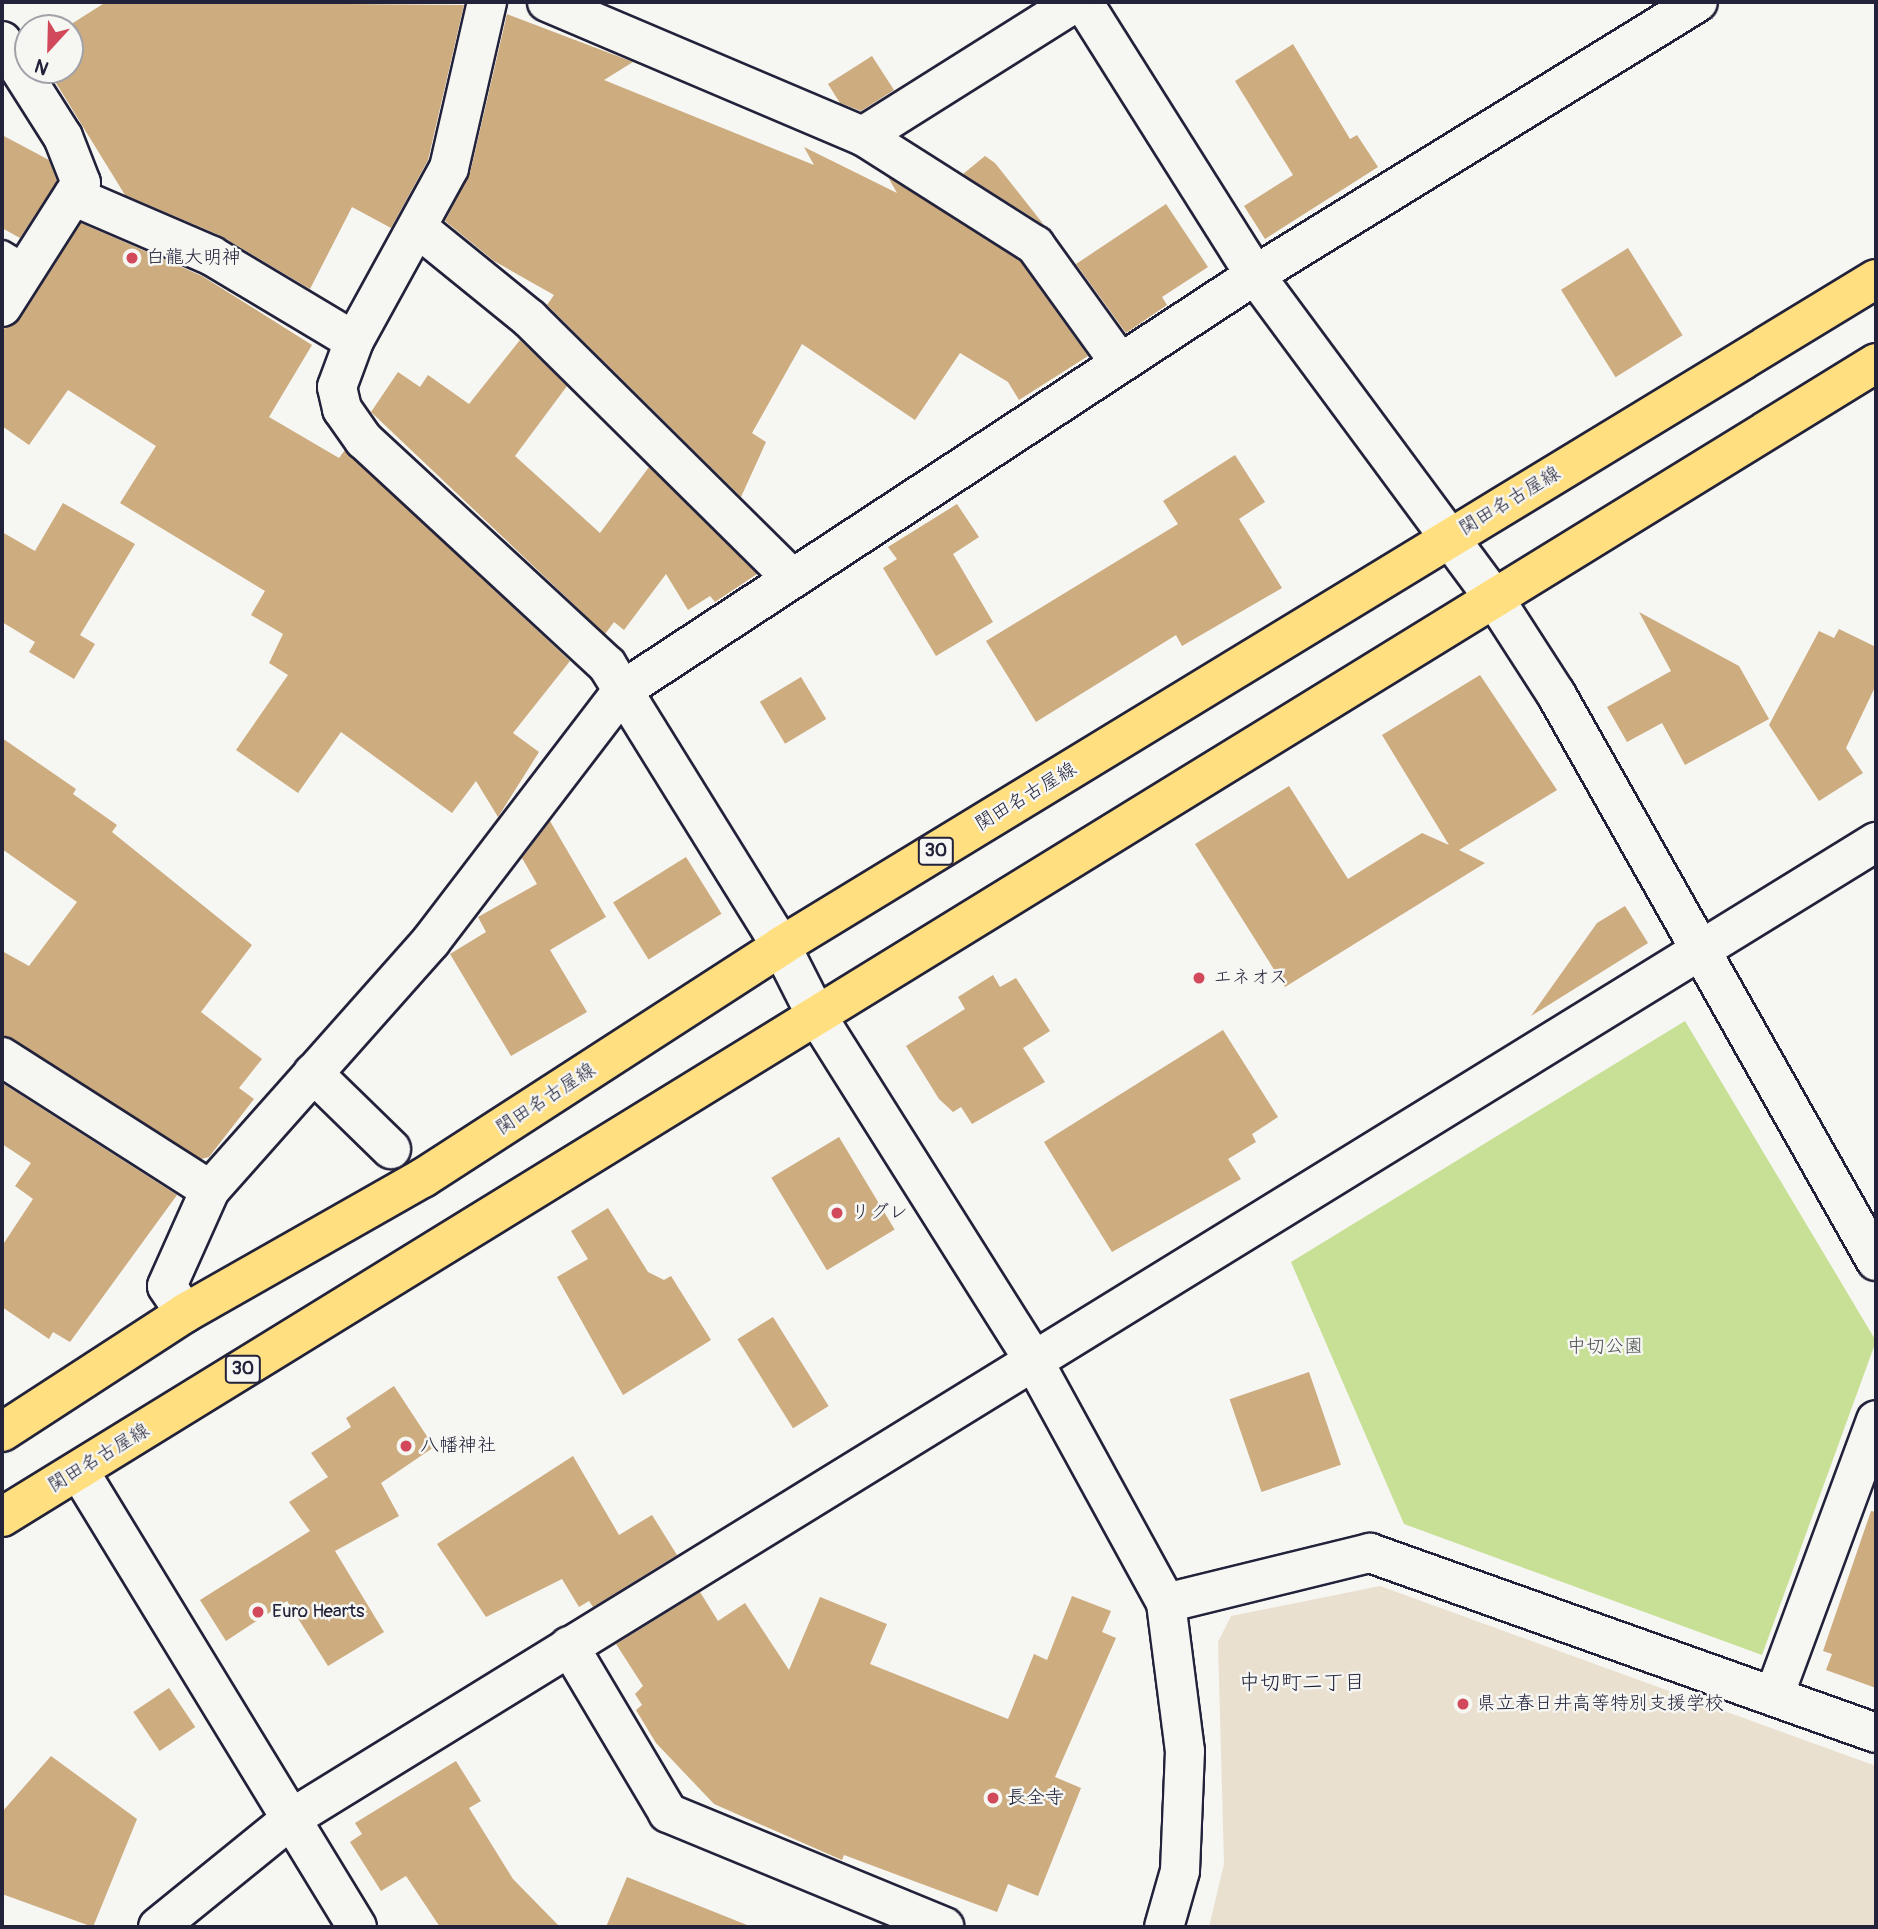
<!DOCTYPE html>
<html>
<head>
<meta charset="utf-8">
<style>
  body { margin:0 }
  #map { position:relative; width:1878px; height:1929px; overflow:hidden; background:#f6f6f2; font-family:Pangolin,"Klee One",sans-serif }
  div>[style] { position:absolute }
  .built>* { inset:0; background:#eae0d0 }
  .green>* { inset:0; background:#c8e095 }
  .building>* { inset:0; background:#cdac80; transform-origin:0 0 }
  .roads { filter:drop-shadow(2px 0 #22223b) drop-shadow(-2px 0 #22223b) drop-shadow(0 2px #22223b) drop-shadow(0 -2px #22223b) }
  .service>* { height:26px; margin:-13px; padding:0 13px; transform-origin:13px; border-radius:13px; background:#f6f6f2 }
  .minor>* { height:38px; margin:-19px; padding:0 19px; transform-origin:19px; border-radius:19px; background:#f6f6f2 }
  .tertiary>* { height:38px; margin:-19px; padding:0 19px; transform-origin:19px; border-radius:19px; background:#f6f6f2 }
  .primary>* { height:38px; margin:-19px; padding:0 19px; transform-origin:19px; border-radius:19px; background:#ffdf80 }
  .dots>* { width:19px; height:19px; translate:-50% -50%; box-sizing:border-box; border:4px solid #f6f6f2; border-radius:50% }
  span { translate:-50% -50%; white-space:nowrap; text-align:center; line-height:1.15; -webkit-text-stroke:5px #f6f6f2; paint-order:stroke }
  .shield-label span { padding:2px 5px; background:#f6f6f2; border:2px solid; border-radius:5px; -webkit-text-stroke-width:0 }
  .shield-label { font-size:18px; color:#22223b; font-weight:700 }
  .poi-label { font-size:19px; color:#22223b }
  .left { translate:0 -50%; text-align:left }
  .street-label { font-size:19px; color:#22223b }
  .park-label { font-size:19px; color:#4c5252 }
  .neighbourhood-label { font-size:21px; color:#22223b }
  .frame { position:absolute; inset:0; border:4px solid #22223b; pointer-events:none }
  .north { position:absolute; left:14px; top:14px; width:70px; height:70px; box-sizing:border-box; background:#f6f6f2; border:2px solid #a1a1a9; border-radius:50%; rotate:202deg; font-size:19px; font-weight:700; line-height:28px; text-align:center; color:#22223b }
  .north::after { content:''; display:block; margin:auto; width:24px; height:32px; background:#d1495b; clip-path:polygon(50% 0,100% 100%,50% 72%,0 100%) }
</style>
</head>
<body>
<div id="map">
  <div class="built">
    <i style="clip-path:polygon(1380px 1586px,1876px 1766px,1876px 1927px,1209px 1927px,1224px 1864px,1218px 1642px,1231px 1616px)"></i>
  </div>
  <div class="green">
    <i style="clip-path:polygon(1685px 1021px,1876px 1341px,1762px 1655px,1404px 1524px,1291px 1262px)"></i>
  </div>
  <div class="building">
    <i style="clip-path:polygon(106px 2px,464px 5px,428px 160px,391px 228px,352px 207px,310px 289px,221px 236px,125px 195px,48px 70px,70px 70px,70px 28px,65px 28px)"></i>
    <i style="clip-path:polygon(507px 14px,633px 62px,604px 80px,814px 165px,804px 147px,897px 193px,888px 177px,1020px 261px,1088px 356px,1019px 400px,1008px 382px,960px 353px,915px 420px,802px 344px,752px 433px,766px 442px,741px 497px,547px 305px,554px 295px,494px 261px,445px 221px,470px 173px)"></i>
    <i style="clip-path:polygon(1293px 44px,1350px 139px,1357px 135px,1378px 167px,1265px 239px,1244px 206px,1293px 175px,1235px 81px)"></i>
    <i style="clip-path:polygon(872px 56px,894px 90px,861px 111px,840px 103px,828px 84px)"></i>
    <i style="clip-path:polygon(2px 135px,49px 160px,57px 181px,20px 238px,2px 228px)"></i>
    <i style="clip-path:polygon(985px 156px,995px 163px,1044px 225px,963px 174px)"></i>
    <i style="clip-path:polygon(1166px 204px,1208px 267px,1162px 297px,1167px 305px,1126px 333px,1076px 264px)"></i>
    <i style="clip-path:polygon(81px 223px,202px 276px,312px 345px,269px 417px,339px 458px,345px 450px,570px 661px,513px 733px,539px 752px,498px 817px,476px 781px,452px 813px,341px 732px,298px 793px,236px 750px,288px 675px,269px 663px,283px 634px,251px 615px,265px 591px,120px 503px,156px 446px,68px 390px,29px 445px,2px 426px,2px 330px,20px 319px)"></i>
    <i style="left:1628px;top:248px;width:103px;height:79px;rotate:58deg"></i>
    <i style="clip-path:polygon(520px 340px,567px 386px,515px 456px,600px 533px,649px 467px,757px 574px,715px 602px,710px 596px,688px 610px,666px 574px,624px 630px,614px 622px,605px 634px,371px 412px,398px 372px,420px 387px,428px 375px,469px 404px)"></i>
    <i style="clip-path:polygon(1235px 455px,1265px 502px,1239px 519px,1282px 588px,1182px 646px,1176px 635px,1036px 722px,986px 641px,1178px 524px,1163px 501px)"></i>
    <i style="clip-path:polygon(63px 503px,135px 544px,80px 635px,95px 644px,74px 679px,29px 652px,35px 642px,2px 622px,2px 532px,35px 551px)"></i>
    <i style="clip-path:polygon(957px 504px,979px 537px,953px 554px,993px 622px,936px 656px,883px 568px,897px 559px,888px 547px)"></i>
    <i style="clip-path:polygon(1639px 612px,1739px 666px,1769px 719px,1685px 765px,1662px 723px,1627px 742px,1607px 707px,1671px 671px)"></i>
    <i style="clip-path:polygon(1839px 629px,1876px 647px,1876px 685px,1846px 748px,1863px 773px,1819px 801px,1769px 725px,1819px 631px,1834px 638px)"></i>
    <i style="clip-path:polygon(1480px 675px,1557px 790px,1459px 850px,1485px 863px,1285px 987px,1195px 844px,1289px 786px,1348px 879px,1422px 833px,1449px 845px,1382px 735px)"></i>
    <i style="left:801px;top:677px;width:49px;height:48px;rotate:59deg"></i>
    <i style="clip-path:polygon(2px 738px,76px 789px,73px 794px,117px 825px,112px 832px,252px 945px,201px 1012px,262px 1059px,239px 1088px,254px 1099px,209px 1157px,201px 1159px,2px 1035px,2px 951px,29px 966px,77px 902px,2px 849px)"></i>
    <i style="clip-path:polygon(550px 821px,606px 917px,550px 950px,587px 1012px,511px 1056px,450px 954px,486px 932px,478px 917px,537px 884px,522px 858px)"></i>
    <i style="left:686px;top:857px;width:67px;height:86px;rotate:58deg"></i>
    <i style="clip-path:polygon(1625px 906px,1648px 943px,1531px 1016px,1597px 923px)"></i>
    <i style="clip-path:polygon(993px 975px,1000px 987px,1016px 978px,1050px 1031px,1023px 1048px,1045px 1082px,972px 1124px,961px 1107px,953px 1112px,939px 1099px,906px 1046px,965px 1009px,958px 997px)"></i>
    <i style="clip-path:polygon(1223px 1030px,1278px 1117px,1252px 1134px,1256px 1142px,1228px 1159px,1241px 1179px,1112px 1252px,1044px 1142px)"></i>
    <i style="clip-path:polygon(2px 1083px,177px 1195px,70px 1342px,53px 1332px,49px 1339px,2px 1307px,2px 1246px,33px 1199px,15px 1186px,31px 1163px,2px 1144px)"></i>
    <i style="left:839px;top:1137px;width:108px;height:79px;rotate:59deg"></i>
    <i style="clip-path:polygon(608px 1208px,648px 1272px,664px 1280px,671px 1276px,711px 1340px,623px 1395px,557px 1277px,588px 1259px,571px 1231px)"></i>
    <i style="left:773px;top:1317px;width:105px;height:42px;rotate:58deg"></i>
    <i style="left:1309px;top:1372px;width:98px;height:84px;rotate:71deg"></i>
    <i style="clip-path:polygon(394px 1386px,434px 1447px,381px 1483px,399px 1516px,335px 1551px,384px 1632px,328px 1666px,287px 1601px,226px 1641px,200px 1600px,310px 1531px,289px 1502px,328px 1477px,311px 1453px,351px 1427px,346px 1418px)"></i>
    <i style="clip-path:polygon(573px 1456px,619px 1535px,652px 1515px,677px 1555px,593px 1607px,589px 1601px,579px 1607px,562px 1579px,486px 1617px,437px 1544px)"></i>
    <i style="clip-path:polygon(1871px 1511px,1876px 1512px,1876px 1688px,1826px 1670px,1832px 1654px,1823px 1651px)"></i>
    <i style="clip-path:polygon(700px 1592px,718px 1621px,745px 1603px,789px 1670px,820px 1597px,887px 1624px,870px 1664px,1008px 1719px,1034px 1654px,1047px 1660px,1072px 1596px,1111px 1611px,1102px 1632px,1116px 1638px,1055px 1777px,1081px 1788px,1038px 1896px,1008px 1884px,997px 1912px,844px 1855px,842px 1860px,714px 1804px,656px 1743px,636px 1710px,642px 1705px,635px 1694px,643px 1686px,616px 1644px)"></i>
    <i style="left:169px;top:1688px;width:47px;height:43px;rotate:56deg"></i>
    <i style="clip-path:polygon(51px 1756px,137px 1819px,93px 1927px,2px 1894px,2px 1812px)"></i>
    <i style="clip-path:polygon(456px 1761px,481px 1801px,469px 1808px,513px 1879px,560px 1927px,440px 1927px,406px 1876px,381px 1891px,350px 1842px,362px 1834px,355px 1823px)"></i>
    <i style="clip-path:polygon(627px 1877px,747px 1925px,747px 1927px,606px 1927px)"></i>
  </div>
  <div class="roads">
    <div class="service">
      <i style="left:2px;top:254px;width:27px;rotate:31deg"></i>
    </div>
    <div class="minor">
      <i style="left:487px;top:2px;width:170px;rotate:102.9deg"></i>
      <i style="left:449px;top:168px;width:197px;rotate:118.8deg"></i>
      <i style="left:354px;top:341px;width:49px;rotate:110.3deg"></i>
      <i style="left:337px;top:387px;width:23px;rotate:77deg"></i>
      <i style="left:342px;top:409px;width:38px;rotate:55deg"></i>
      <i style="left:364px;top:440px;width:331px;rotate:42.8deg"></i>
      <i style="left:607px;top:665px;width:331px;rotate:58.2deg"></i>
      <i style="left:781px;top:946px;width:75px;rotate:63.1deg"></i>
      <i style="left:547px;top:2px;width:343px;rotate:23deg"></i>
      <i style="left:863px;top:136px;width:204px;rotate:32.4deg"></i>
      <i style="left:1035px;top:245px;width:145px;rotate:54.2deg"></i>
      <i style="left:1083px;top:2px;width:323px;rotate:57.8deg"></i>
      <i style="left:1255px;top:275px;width:405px;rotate:53.5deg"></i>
      <i style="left:1496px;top:601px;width:111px;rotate:57.2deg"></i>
      <i style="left:1556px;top:694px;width:651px;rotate:60.56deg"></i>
      <i style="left:2px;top:41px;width:114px;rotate:57.6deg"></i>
      <i style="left:63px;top:137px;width:49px;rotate:68.6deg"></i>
      <i style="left:81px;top:183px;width:147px;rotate:122.5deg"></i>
      <i style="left:863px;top:136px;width:252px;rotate:-32.2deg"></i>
      <i style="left:73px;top:196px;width:151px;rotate:23.3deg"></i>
      <i style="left:212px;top:256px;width:165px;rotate:30.9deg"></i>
      <i style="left:418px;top:228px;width:144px;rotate:39.1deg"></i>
      <i style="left:530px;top:319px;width:367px;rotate:44.7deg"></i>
      <i style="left:2px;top:1057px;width:247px;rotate:32.6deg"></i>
      <i style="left:313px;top:1073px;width:109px;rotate:44.3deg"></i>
      <i style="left:185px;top:1313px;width:32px;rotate:-124deg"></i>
      <i style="left:167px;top:1286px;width:105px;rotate:-65.9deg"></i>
      <i style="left:210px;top:1190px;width:333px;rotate:-48.4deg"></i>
      <i style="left:431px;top:941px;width:316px;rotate:-52.6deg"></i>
      <i style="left:623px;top:690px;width:756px;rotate:-33.29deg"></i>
      <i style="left:1255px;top:275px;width:520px;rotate:-31.64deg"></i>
      <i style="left:79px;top:1471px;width:534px;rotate:58.63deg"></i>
      <i style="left:1166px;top:1603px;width:210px;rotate:-13.8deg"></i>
      <i style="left:1370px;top:1553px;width:537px;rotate:19.58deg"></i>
      <i style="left:569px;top:1646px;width:194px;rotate:59.3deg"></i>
      <i style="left:668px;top:1813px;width:299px;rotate:22.4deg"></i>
      <i style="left:1774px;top:1696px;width:294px;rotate:-69.7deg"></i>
      <i style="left:158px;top:1927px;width:173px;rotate:-39.1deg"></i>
      <i style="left:292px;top:1818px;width:1861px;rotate:-31.64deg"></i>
    </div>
    <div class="tertiary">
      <i style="left:815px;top:1013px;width:408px;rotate:57.8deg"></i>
      <i style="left:1032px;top:1358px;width:279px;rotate:61.3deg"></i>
      <i style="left:1166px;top:1603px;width:149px;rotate:82.7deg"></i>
      <i style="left:1185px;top:1751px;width:120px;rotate:92.4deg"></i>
      <i style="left:1180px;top:1871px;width:58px;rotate:105.9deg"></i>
    </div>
    <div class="primary">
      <i style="left:2px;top:1432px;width:218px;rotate:-33deg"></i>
      <i style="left:185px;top:1313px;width:274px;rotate:-29.6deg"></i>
      <i style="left:423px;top:1178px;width:427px;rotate:-32.9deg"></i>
      <i style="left:781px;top:946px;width:1282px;rotate:-31.35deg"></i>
      <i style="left:2px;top:1517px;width:2201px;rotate:-31.62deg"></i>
    </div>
  </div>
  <div class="dots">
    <i style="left:132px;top:258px;background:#d1495b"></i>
    <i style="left:1199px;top:978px;background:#d1495b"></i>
    <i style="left:837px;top:1213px;background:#d1495b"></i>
    <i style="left:406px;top:1446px;background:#d1495b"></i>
    <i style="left:258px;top:1612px;background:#d1495b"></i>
    <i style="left:1463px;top:1704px;background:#d1495b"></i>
    <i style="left:993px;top:1798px;background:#d1495b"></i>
  </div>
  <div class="shield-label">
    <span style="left:936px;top:851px">30</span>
    <span style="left:243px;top:1369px">30</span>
  </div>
  <div class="poi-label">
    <span class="left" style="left:146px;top:258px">白龍大明神</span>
    <span class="left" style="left:1213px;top:978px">エネオス</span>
    <span class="left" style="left:851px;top:1213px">リグレ</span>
    <span class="left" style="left:420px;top:1446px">八幡神社</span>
    <span class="left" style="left:272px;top:1612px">Euro Hearts</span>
    <span class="left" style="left:1477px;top:1704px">県立春日井高等特別支援学校</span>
    <span class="left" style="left:1007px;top:1798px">長全寺</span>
  </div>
  <div class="street-label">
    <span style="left:1510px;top:501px;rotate:-31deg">関田名古屋線</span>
    <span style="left:1026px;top:797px;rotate:-31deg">関田名古屋線</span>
    <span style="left:546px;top:1099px;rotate:-33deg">関田名古屋線</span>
    <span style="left:99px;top:1458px;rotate:-31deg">関田名古屋線</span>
  </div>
  <div class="park-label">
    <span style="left:1605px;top:1347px">中切公園</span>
  </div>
  <div class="neighbourhood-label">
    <span style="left:1302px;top:1683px">中切町二丁目</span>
  </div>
  <div class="frame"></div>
  <div class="north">N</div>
</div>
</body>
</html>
